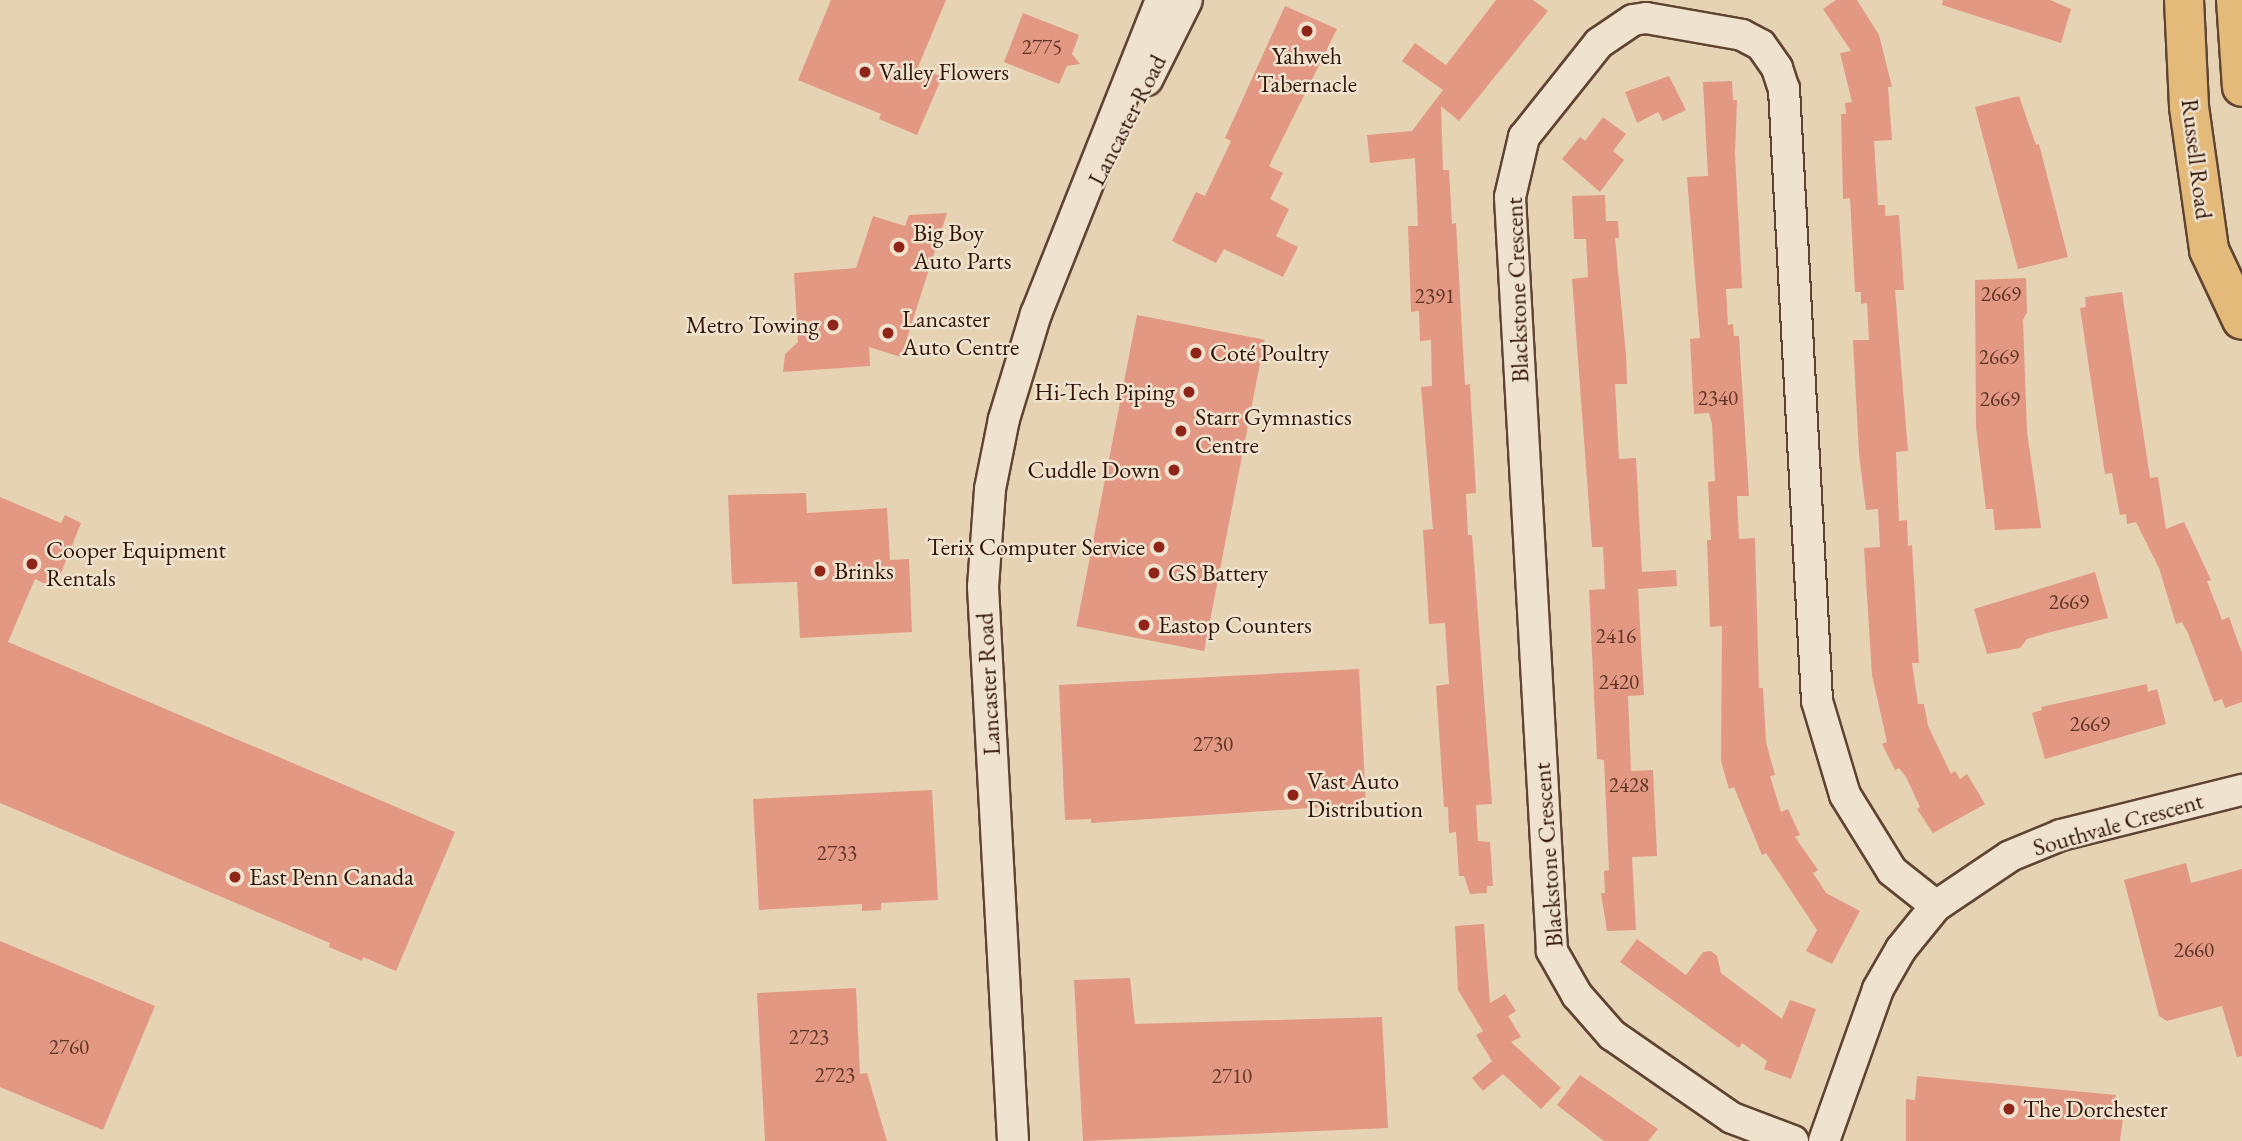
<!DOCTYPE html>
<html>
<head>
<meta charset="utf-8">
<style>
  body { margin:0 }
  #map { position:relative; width:2242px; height:1141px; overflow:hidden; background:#e6d3b4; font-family:"EB Garamond",serif }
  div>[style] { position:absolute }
  .building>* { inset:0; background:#e29883; transform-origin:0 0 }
  .roads { filter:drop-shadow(2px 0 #604432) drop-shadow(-2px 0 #604432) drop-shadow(0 2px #604432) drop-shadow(0 -2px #604432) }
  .minor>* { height:30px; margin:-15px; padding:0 15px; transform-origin:15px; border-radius:15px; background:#efe2ce }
  .major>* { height:38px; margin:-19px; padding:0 19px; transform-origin:19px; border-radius:19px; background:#e3ba7a }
  .dots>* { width:19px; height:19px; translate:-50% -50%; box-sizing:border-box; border:4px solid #efe2ce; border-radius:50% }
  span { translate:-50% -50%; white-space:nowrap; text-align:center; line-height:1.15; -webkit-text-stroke:5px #efe2ce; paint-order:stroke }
  .number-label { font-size:21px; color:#5f3626 }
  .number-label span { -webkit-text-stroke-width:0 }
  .poi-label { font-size:24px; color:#331507 }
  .left { translate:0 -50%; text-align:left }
  .right { translate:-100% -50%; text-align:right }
  .street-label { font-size:24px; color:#331507 }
</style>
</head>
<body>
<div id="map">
  <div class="building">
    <i style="clip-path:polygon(831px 0,946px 0,918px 67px,942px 77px,917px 135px,879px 119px,881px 114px,798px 80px)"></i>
    <i style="clip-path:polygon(1496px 0,1533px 0,1548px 11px,1459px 121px,1441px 106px,1443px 170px,1449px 170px,1452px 224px,1456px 223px,1465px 385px,1470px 384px,1476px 493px,1466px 494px,1468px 535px,1472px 535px,1492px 804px,1476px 805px,1478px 841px,1490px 842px,1493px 886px,1487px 886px,1487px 893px,1470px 894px,1464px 876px,1459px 876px,1456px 832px,1449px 833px,1448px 807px,1444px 807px,1436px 686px,1449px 684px,1445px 623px,1429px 624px,1423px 530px,1433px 529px,1421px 387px,1432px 386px,1431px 340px,1420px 341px,1419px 311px,1411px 312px,1408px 226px,1418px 226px,1415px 158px,1370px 163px,1367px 135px,1412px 131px,1443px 90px,1402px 61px,1415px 43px,1446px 65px)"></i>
    <i style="clip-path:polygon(1836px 0,1857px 0,1879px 35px,1892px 87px,1888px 87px,1892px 140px,1874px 141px,1878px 205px,1885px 205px,1885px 216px,1899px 215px,1904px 290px,1895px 290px,1908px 451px,1896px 452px,1899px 521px,1907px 520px,1908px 546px,1912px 545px,1919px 663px,1912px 663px,1918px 704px,1924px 704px,1928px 726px,1951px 774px,1955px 771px,1960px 779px,1967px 774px,1985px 804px,1933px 833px,1917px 809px,1920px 807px,1906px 777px,1899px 768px,1895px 770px,1882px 744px,1887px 742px,1872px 675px,1864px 548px,1880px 547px,1878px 509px,1866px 510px,1859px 454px,1853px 340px,1869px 340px,1867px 303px,1861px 304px,1861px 292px,1855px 292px,1850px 198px,1843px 199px,1841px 114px,1846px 114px,1845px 103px,1852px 102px,1840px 53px,1851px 51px,1823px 9px)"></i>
    <i style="clip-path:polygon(1943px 0,2050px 0,2071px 9px,2061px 43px,1942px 5px)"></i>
    <i style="clip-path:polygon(1285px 6px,1337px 29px,1269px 166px,1283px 173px,1270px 199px,1289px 209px,1276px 236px,1298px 247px,1283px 277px,1224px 249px,1216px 263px,1172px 241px,1196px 192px,1205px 196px,1231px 141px,1225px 138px)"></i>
    <i style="clip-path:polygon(1023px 13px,1079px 35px,1072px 54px,1080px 64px,1067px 66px,1059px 84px,1004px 62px)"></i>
    <i style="clip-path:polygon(1669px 76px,1686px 110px,1663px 121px,1658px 112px,1637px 123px,1625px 92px)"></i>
    <i style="clip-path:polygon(1732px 81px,1733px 100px,1737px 100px,1735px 154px,1742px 288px,1726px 289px,1728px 325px,1733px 324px,1734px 336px,1739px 336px,1749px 496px,1737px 496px,1739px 539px,1755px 538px,1759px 688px,1763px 688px,1766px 742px,1775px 775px,1770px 776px,1781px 812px,1788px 809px,1800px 835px,1795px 837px,1818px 870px,1813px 873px,1826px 893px,1860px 911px,1832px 964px,1806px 951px,1817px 930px,1766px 853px,1762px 855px,1734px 787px,1729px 789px,1721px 761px,1722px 626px,1710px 627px,1707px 540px,1711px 540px,1708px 482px,1715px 481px,1712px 424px,1709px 413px,1694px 414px,1690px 339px,1700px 338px,1687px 177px,1708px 176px,1703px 82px)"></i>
    <i style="clip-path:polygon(2019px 96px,2036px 145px,2039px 144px,2068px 257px,2018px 269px,1975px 107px)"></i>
    <i style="clip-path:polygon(1603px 117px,1626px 134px,1613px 151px,1624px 160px,1600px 192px,1562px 159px,1580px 137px,1585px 141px)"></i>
    <i style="clip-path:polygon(1605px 195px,1606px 221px,1618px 221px,1619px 238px,1615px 238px,1626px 355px,1627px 384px,1615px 384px,1619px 459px,1636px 458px,1642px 572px,1676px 570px,1677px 586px,1638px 589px,1644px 695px,1628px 696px,1631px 771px,1653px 770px,1657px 856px,1632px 857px,1636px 930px,1607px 931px,1601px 893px,1605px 893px,1604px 871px,1609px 870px,1604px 760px,1597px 759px,1589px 590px,1605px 589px,1603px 547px,1592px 547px,1572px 279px,1588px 277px,1586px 239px,1574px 239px,1572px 196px)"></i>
    <i style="clip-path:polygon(947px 213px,901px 357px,869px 347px,870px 366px,783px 372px,785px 354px,798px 342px,794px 273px,856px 268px,873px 216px,905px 226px,909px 215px)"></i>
    <i style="clip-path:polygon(2026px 278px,2027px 312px,2023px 320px,2027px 432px,2041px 528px,1995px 530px,1993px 509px,1986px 509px,1976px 427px,1975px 280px)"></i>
    <i style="clip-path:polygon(2122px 292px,2150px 478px,2158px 477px,2166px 529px,2184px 522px,2211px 580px,2207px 581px,2222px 620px,2229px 617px,2242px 653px,2242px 702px,2225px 708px,2222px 699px,2214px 702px,2188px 633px,2182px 622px,2176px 624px,2159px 568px,2136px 522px,2127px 524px,2126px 514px,2120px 515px,2112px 473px,2105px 474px,2080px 308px,2086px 307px,2085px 297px)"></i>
    <i style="left:1137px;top:315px;width:130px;height:317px;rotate:11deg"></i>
    <i style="clip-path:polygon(806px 493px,807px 513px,887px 508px,890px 560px,909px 559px,912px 632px,800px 638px,797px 582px,732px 584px,728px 495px)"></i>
    <i style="clip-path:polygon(0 497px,61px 523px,65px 515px,81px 523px,55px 588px,35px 579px,8px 642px,455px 832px,396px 971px,363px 957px,362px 961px,329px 947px,330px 943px,0 803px)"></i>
    <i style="clip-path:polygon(2095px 572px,2108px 618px,2047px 633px,2027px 639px,2020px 648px,1987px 654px,1974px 609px)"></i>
    <i style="clip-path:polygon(1359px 669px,1366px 804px,1091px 823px,1091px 819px,1065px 820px,1059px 685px)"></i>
    <i style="clip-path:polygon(2147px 684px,2148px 692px,2157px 689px,2166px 724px,2045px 759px,2032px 713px,2042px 710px,2041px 707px)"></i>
    <i style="clip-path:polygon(932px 790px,938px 900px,881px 903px,881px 910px,862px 911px,862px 904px,759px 910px,753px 799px)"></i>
    <i style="clip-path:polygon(2186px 863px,2191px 883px,2242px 869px,2242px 1056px,2237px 1057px,2222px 1006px,2167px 1021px,2159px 1016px,2124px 880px)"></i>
    <i style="clip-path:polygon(1484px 924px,1490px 1003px,1505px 994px,1516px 1011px,1508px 1016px,1521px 1037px,1511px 1042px,1561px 1088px,1541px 1109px,1503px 1074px,1483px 1091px,1472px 1078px,1492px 1061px,1476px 1035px,1483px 1031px,1458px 990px,1455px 926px)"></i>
    <i style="clip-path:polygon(1637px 939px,1686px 975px,1703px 952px,1711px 951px,1717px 956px,1721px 973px,1782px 1019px,1790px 1000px,1816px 1009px,1791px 1079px,1764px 1069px,1767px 1061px,1742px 1043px,1739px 1048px,1620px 962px)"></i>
    <i style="clip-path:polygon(0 941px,155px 1006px,103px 1130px,0 1087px)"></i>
    <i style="clip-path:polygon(1130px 978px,1135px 1024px,1382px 1017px,1388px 1128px,1083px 1141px,1074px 980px)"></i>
    <i style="clip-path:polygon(856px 988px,860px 1074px,867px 1073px,887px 1141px,765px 1141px,757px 993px)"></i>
    <i style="clip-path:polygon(1580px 1075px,1658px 1129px,1648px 1141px,1604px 1141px,1557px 1105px)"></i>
    <i style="clip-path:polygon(1917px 1076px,2116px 1095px,2113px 1117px,2123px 1118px,2120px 1141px,1906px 1141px,1906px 1099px,1915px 1100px)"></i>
  </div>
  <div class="roads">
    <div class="minor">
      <i style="left:1147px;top:80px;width:89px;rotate:-63.4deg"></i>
      <i style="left:1013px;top:1141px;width:555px;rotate:-93.1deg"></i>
      <i style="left:983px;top:587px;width:98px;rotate:-85.9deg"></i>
      <i style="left:990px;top:489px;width:71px;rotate:-78.7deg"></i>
      <i style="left:1004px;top:419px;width:110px;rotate:-73.1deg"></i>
      <i style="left:1036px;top:314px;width:338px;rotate:-68.3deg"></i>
      <i style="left:1793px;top:1141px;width:65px;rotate:-159.3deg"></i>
      <i style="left:1732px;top:1118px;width:146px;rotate:-145.3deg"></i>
      <i style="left:1612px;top:1035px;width:53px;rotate:-131.2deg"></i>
      <i style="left:1577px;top:995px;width:51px;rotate:-119.6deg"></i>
      <i style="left:1552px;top:951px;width:755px;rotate:-93.19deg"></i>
      <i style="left:1510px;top:197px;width:62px;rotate:-76.9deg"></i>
      <i style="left:1524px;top:137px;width:120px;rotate:-51.4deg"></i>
      <i style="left:1599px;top:43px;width:41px;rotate:-34.1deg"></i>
      <i style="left:1633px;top:20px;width:13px;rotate:-9deg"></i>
      <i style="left:1646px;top:18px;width:97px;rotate:10deg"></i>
      <i style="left:1742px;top:35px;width:21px;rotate:28deg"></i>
      <i style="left:1761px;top:45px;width:28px;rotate:55deg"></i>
      <i style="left:1777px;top:68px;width:22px;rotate:72deg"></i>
      <i style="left:1784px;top:89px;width:613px;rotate:86.91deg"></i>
      <i style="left:1817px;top:701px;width:98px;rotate:73.4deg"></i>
      <i style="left:1845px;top:795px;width:89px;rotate:58.3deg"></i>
      <i style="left:1892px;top:871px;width:56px;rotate:38.5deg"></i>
      <i style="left:1824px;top:1141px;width:161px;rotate:-70.4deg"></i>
      <i style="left:1878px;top:989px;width:46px;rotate:-60.1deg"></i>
      <i style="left:1901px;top:949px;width:55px;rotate:-50.9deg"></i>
      <i style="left:1936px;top:906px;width:89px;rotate:-34deg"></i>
      <i style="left:2010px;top:856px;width:55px;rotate:-22.4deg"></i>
      <i style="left:2061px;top:835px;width:187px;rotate:-14deg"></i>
    </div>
    <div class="major">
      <i style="left:2184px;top:0;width:107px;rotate:87.3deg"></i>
      <i style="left:2189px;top:107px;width:144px;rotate:82deg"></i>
      <i style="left:2209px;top:250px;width:77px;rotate:64.8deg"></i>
      <i style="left:2236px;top:0;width:87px;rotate:86.1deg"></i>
    </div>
  </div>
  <div class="dots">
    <i style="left:1307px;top:31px;background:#8f2418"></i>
    <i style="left:865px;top:72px;background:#8f2418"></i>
    <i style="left:899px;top:247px;background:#8f2418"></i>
    <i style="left:833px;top:325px;background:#8f2418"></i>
    <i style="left:888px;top:333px;background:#8f2418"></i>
    <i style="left:1196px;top:353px;background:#8f2418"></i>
    <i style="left:1189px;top:392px;background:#8f2418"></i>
    <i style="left:1181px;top:431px;background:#8f2418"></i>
    <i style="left:1174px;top:470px;background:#8f2418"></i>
    <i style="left:1159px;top:547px;background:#8f2418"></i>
    <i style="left:32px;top:564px;background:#8f2418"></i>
    <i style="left:820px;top:571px;background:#8f2418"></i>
    <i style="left:1154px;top:573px;background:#8f2418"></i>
    <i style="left:1144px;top:625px;background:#8f2418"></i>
    <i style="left:1293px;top:795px;background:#8f2418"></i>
    <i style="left:235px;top:877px;background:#8f2418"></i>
    <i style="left:2009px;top:1109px;background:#8f2418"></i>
  </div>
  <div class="number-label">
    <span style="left:1042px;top:47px">2775</span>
    <span style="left:2001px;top:294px">2669</span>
    <span style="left:1435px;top:296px">2391</span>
    <span style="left:1999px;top:357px">2669</span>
    <span style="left:1718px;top:398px">2340</span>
    <span style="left:2000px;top:399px">2669</span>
    <span style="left:2069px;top:602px">2669</span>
    <span style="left:1616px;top:636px">2416</span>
    <span style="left:1619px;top:682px">2420</span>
    <span style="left:2090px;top:724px">2669</span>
    <span style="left:1213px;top:744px">2730</span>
    <span style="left:1629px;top:785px">2428</span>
    <span style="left:837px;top:853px">2733</span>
    <span style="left:2194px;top:950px">2660</span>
    <span style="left:809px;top:1037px">2723</span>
    <span style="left:69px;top:1047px">2760</span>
    <span style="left:835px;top:1075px">2723</span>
    <span style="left:1232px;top:1076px">2710</span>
  </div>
  <div class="poi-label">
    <span style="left:1307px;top:70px">Yahweh<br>Tabernacle</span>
    <span class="left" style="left:879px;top:72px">Valley Flowers</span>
    <span class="left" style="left:913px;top:247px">Big Boy<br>Auto Parts</span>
    <span class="left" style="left:902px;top:333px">Lancaster<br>Auto Centre</span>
    <span class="right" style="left:819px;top:325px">Metro Towing</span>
    <span class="left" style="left:1210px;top:353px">Coté Poultry</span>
    <span class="right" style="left:1175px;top:392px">Hi-Tech Piping</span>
    <span class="left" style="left:1195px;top:431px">Starr Gymnastics<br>Centre</span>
    <span class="right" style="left:1160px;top:470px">Cuddle Down</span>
    <span class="right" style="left:1145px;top:547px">Terix Computer Service</span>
    <span class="left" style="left:46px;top:564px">Cooper Equipment<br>Rentals</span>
    <span class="left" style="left:834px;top:571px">Brinks</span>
    <span class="left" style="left:1168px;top:573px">GS Battery</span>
    <span class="left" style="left:1158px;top:625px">Eastop Counters</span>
    <span class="left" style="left:1307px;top:795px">Vast Auto<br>Distribution</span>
    <span class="left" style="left:249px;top:877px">East Penn Canada</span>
    <span class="left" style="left:2023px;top:1109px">The Dorchester</span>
  </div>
  <div class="street-label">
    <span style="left:1127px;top:120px;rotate:-63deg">Lancaster Road</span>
    <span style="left:2197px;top:159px;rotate:83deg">Russell Road</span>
    <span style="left:1517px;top:290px;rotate:-92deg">Blackstone Crescent</span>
    <span style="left:988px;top:684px;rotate:-93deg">Lancaster Road</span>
    <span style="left:2118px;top:824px;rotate:-16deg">Southvale Crescent</span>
    <span style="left:1548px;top:855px;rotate:-94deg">Blackstone Crescent</span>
  </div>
</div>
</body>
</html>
